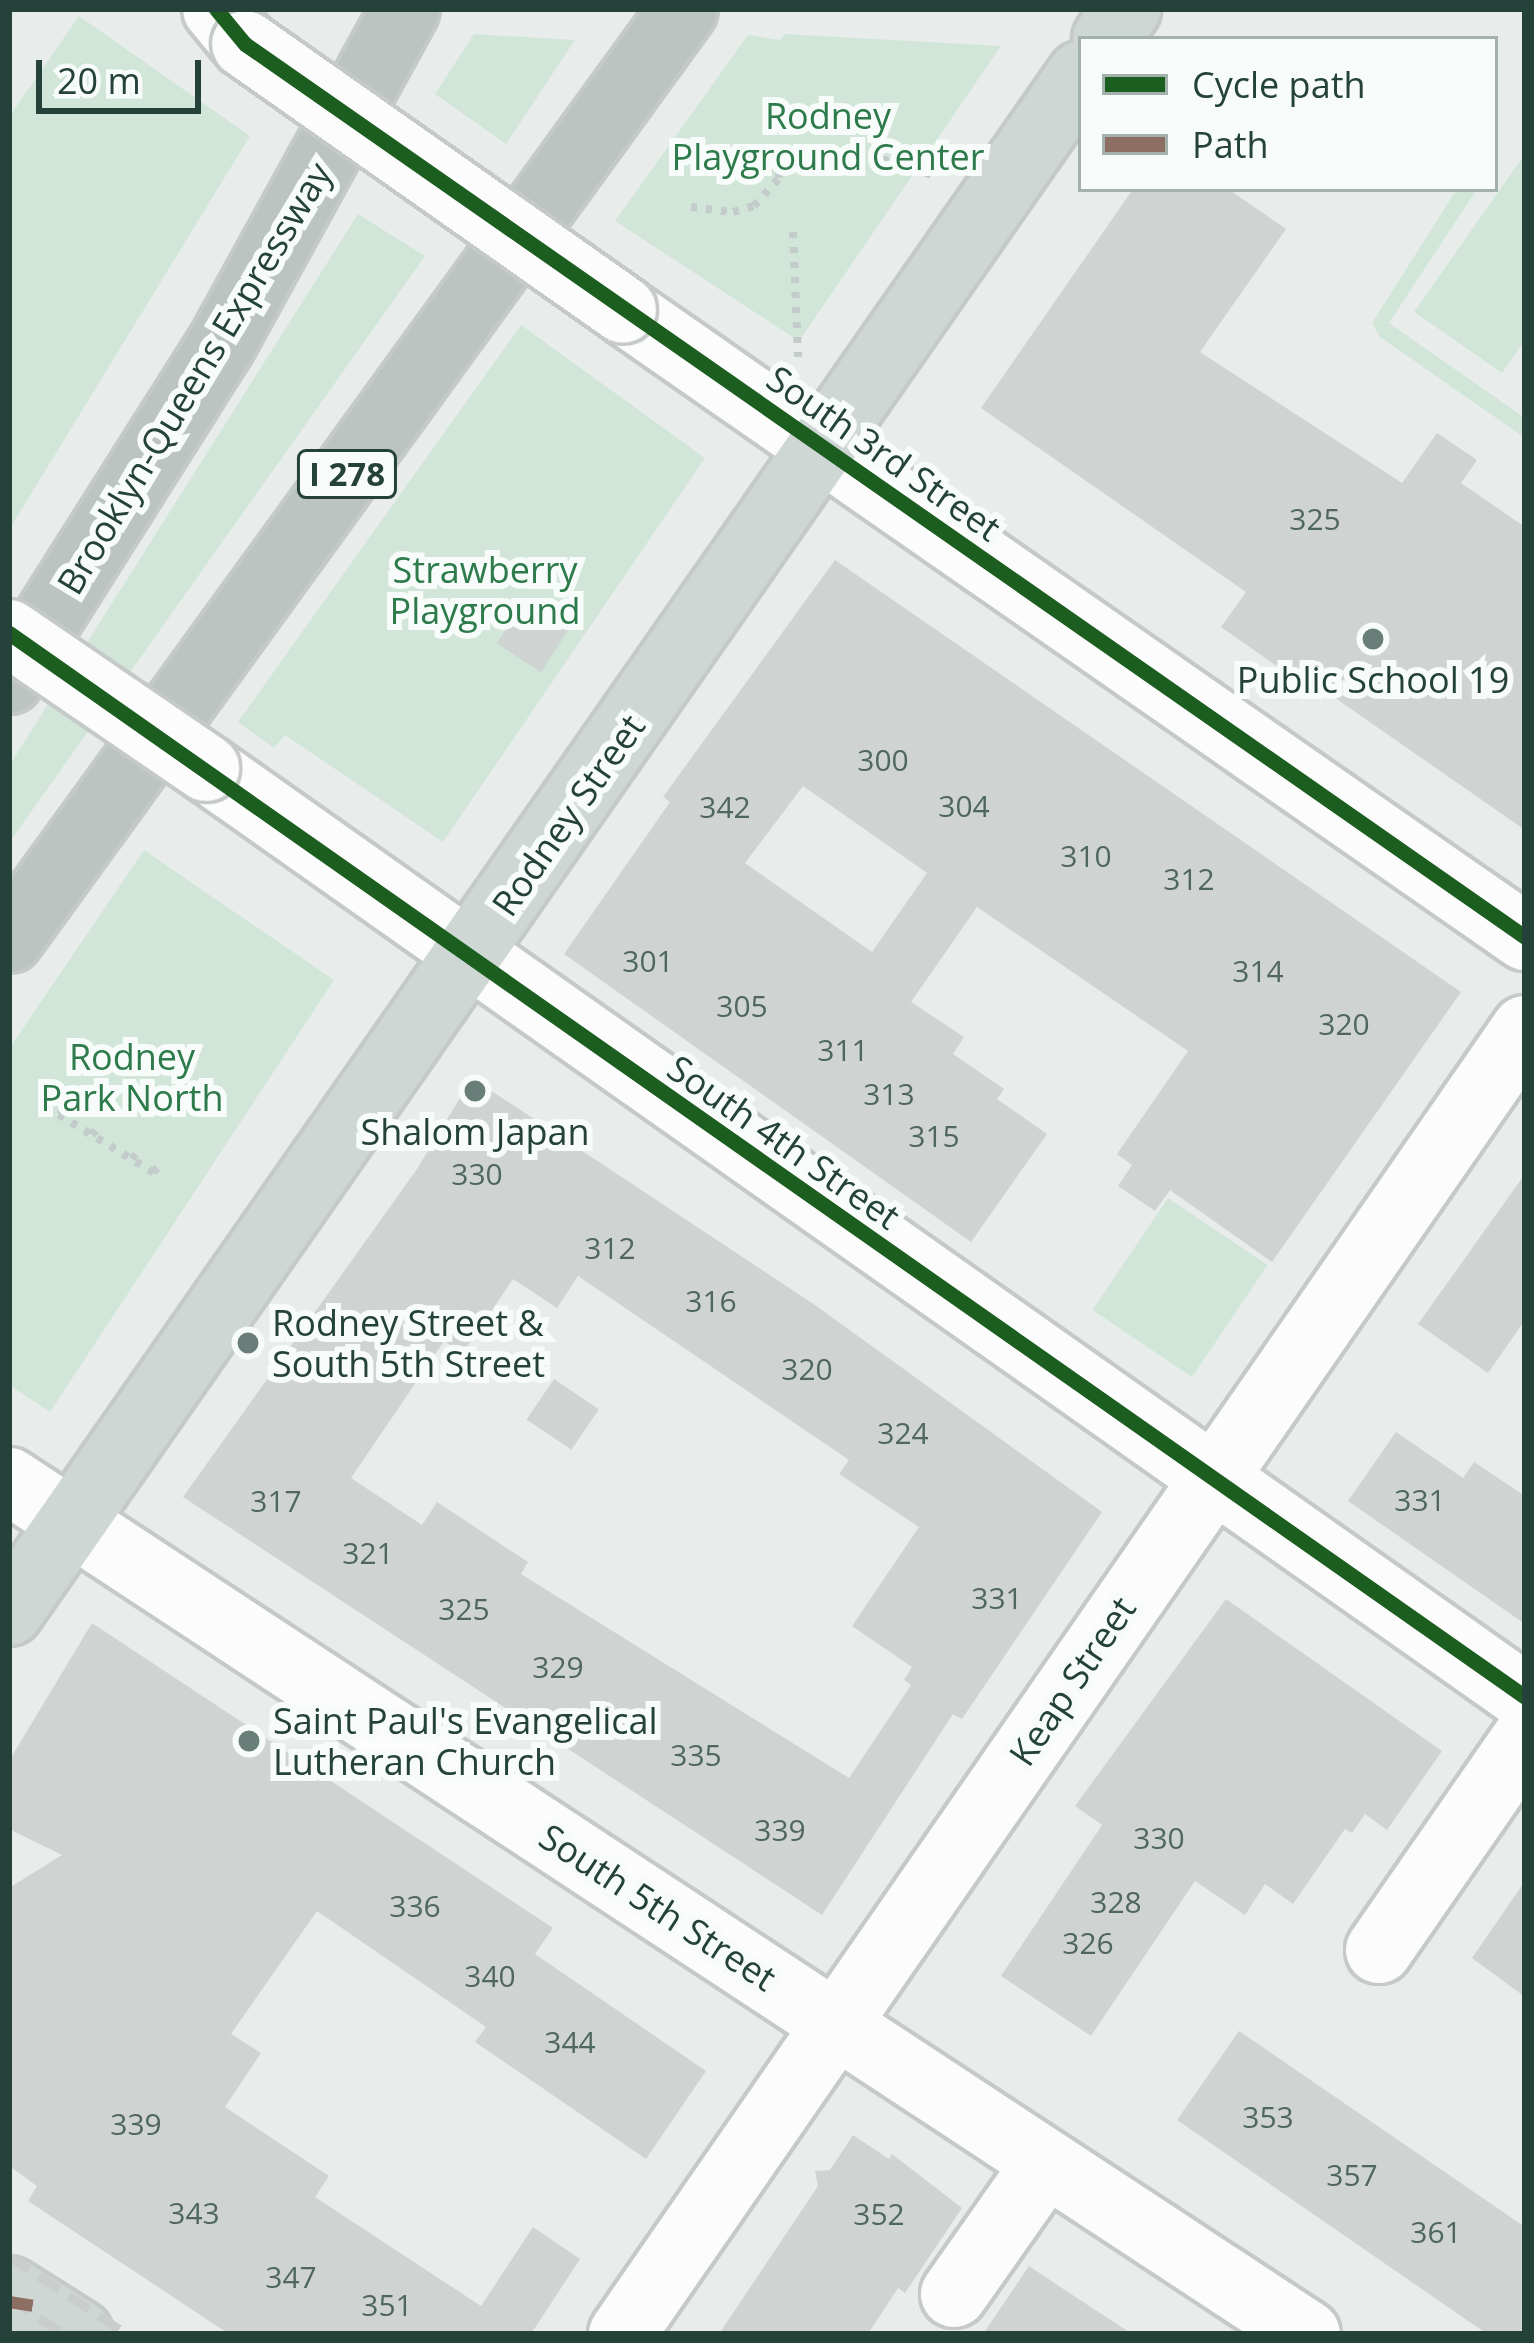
<!DOCTYPE html>
<html>
<head>
<meta charset="utf-8">
<style>
  body { margin:0 }
  #map { position:relative; width:1534px; height:2343px; overflow:hidden; background:#e8edeb; font-family:"Open Sans",sans-serif }
  div>[style] { position:absolute }
  .green>* { inset:0; background:#d1e6d8; transform-origin:0 0 }
  .building>* { inset:0; background:#cfd4d2; transform-origin:0 0 }
  .path>* { height:8px; margin-top:-4px; transform-origin:0; background:repeating-linear-gradient(90deg,#c3ccca 0 6px,transparent 0 15px) }
  .roads { filter:drop-shadow(3px 0 #c5cac8) drop-shadow(-3px 0 #c5cac8) drop-shadow(0 3px #c5cac8) drop-shadow(0 -3px #c5cac8) }
  .minor>* { height:66px; margin:-33px; padding:0 33px; transform-origin:33px; border-radius:33px; background:#fcfcfc }
  .major>* { height:66px; margin:-33px; padding:0 33px; transform-origin:33px; border-radius:33px; background:#cfd7d5 }
  .highway>* { height:66px; margin:-33px; padding:0 33px; transform-origin:33px; border-radius:33px; background:#bcc4c2 }
  .rail>* { height:9px; margin-top:-4.5px; transform-origin:0; background:repeating-linear-gradient(90deg,#c9cdcc 0 24px,transparent 0 36px) }
  .bridges { filter:drop-shadow(3px 0 #c5cac8) drop-shadow(-3px 0 #c5cac8) drop-shadow(0 3px #c5cac8) drop-shadow(0 -3px #c5cac8) }
  .minor-bridge>* { height:66px; margin:-33px; padding:0 33px; transform-origin:33px; border-radius:33px; background:#fcfcfc }
  .quiet>* { height:12px; margin-top:-6px; transform-origin:0; background:repeating-linear-gradient(90deg,#8d6e63 0 24px,transparent 0 36px) }
  .cycleway>* { height:15px; margin:-7.5px; padding:0 7.5px; transform-origin:7.5px; border-radius:7.5px; background:#1b5e20 }
  .dots>* { width:33px; height:33px; translate:-50% -50%; box-sizing:border-box; border:6px solid #f7fbf9; border-radius:50% }
  span { translate:-50% -50%; white-space:nowrap; text-align:center; line-height:1.15; -webkit-text-stroke:12px #f7fbf9; paint-order:stroke }
  .number-label { font-size:30px; color:#506761 }
  .number-label span { -webkit-text-stroke-width:0 }
  .shield-label span { padding:3px 9px; background:#f7fbf9; border:3px solid; border-radius:9px; -webkit-text-stroke-width:0 }
  .shield-label { font-size:33px; color:#24423a; font-weight:700 }
  .park-label { font-size:36px; color:#2d7a4b }
  .street-label { font-size:36px; color:#24423a }
  .poi-label { font-size:36px; color:#24423a }
  .left { translate:0 -50%; text-align:left }
  .frame { position:absolute; inset:0; border:12px solid #24423a; pointer-events:none }
  .legend { position:absolute; left:1078px; top:36px; width:420px; height:156px; box-sizing:border-box; background:#f7fbf9; border:3px solid #a3b1ad; margin:0; padding:15px 21px; list-style:none; font-size:36px; color:#24423a }
  .legend li { display:flex; align-items:center; gap:24px; height:60px }
  .legend b { width:60px; border:3px solid #a3b1ad }
  .scale { position:absolute; left:36px; top:60px; width:165px; height:54px; box-sizing:border-box; border:6px solid #24423a; border-top:0; padding-left:15px; font-size:36px; line-height:42px; white-space:nowrap; color:#24423a; -webkit-text-stroke:9px #f7fbf9; paint-order:stroke }
</style>
</head>
<body>
<div id="map">
  <div class="green">
    <i style="clip-path:polygon(79px 16px,250px 136px,9px 530px,9px 117px)"></i>
    <i style="clip-path:polygon(474px 34px,575px 40px,506px 144px,435px 94px)"></i>
    <i style="clip-path:polygon(785px 34px,1001px 46px,799px 341px,615px 221px,748px 35px,780px 40px)"></i>
    <i style="clip-path:polygon(1522px 158px,1525px 340px,1502px 373px,1414px 312px)"></i>
    <i style="clip-path:polygon(1457px 189px,1477px 189px,1389px 323px,1525px 418px,1525px 438px,1380px 337px,1372px 323px)"></i>
    <i style="clip-path:polygon(358px 214px,425px 256px,9px 843px,9px 766px)"></i>
    <i style="clip-path:polygon(521px 325px,705px 458px,443px 842px,285px 735px,274px 748px,238px 722px)"></i>
    <i style="clip-path:polygon(144px 850px,334px 980px,50px 1412px,9px 1385px,9px 1049px)"></i>
    <i style="left:1168px;top:1198px;width:120px;height:135px;rotate:34deg"></i>
  </div>
  <div class="building">
    <i style="clip-path:polygon(1133px 189px,1228px 189px,1286px 229px,1200px 352px,1402px 483px,1437px 433px,1477px 460px,1461px 483px,1525px 527px,1525px 830px,1292px 668px,1288px 674px,1221px 627px,1246px 592px,981px 408px)"></i>
    <i style="clip-path:polygon(evenodd,835px 560px,1461px 992px,1272px 1262px,1170px 1190px,1155px 1211px,1118px 1186px,1132px 1165px,1117px 1154px,1188px 1051px,977px 907px,911px 1002px,964px 1037px,953px 1054px,1004px 1089px,997px 1099px,1047px 1134px,971px 1242px,564px 954px,670px 802px,663px 797px,835px 560px,803px 786px,927px 873px,872px 952px,745px 863px,803px 786px)"></i>
    <i style="left:526px;top:598px;width:53px;height:54px;rotate:33deg"></i>
    <i style="clip-path:polygon(evenodd,472px 1078px,815px 1305px,1102px 1512px,962px 1719px,953px 1714px,822px 1915px,183px 1497px,417px 1169px,472px 1078px,578px 1276px,849px 1460px,839px 1474px,919px 1527px,852px 1626px,912px 1667px,904px 1680px,911px 1685px,849px 1778px,521px 1574px,528px 1562px,437px 1502px,422px 1525px,351px 1478px,444px 1341px,463px 1353px,513px 1279px,557px 1308px,578px 1276px)"></i>
    <i style="clip-path:polygon(1525px 1174px,1525px 1320px,1488px 1373px,1418px 1324px)"></i>
    <i style="left:554px;top:1379px;width:54px;height:49px;rotate:34deg"></i>
    <i style="clip-path:polygon(1396px 1432px,1463px 1478px,1474px 1462px,1525px 1496px,1525px 1624px,1348px 1501px)"></i>
    <i style="clip-path:polygon(1226px 1599px,1442px 1751px,1387px 1830px,1365px 1814px,1352px 1833px,1345px 1829px,1293px 1904px,1265px 1884px,1245px 1915px,1195px 1881px,1091px 2036px,1001px 1976px,1102px 1825px,1075px 1806px)"></i>
    <i style="clip-path:polygon(92px 1623px,553px 1928px,535px 1954px,706px 2071px,646px 2159px,475px 2042px,486px 2027px,317px 1911px,231px 2034px,261px 2053px,225px 2107px,329px 2176px,315px 2197px,481px 2306px,533px 2227px,580px 2259px,531px 2334px,229px 2334px,28px 2201px,37px 2186px,9px 2166px,9px 1888px,62px 1855px,9px 1829px,9px 1761px)"></i>
    <i style="clip-path:polygon(1525px 1881px,1525px 1997px,1472px 1958px)"></i>
    <i style="clip-path:polygon(1239px 2031px,1525px 2227px,1525px 2334px,1487px 2334px,1177px 2120px)"></i>
    <i style="clip-path:polygon(853px 2135px,889px 2159px,892px 2154px,962px 2208px,905px 2293px,898px 2288px,868px 2334px,719px 2334px,818px 2186px,815px 2171px,830px 2170px)"></i>
    <i style="clip-path:polygon(1029px 2266px,1071px 2294px,1132px 2334px,983px 2334px)"></i>
  </div>
  <div class="path">
    <i style="left:765px;top:117px;width:15px;rotate:-8deg"></i>
    <i style="left:780px;top:115px;width:26px;rotate:39deg"></i>
    <i style="left:868px;top:155px;width:74px;rotate:17.2deg"></i>
    <i style="left:691px;top:207px;width:42px;rotate:6.8deg"></i>
    <i style="left:733px;top:212px;width:22px;rotate:-16deg"></i>
    <i style="left:754px;top:206px;width:38px;rotate:-48deg"></i>
    <i style="left:779px;top:178px;width:21px;rotate:-87deg"></i>
    <i style="left:793px;top:232px;width:125px;rotate:87.7deg"></i>
    <i style="left:46px;top:1107px;width:131px;rotate:31.3deg"></i>
    <i style="left:60px;top:1115px;width:17px;rotate:-54deg"></i>
    <i style="left:92px;top:1135px;width:15px;rotate:-53deg"></i>
    <i style="left:132px;top:1159px;width:14px;rotate:-54deg"></i>
    <i style="left:153px;top:1172px;width:13px;rotate:-45deg"></i>
  </div>
  <div class="roads">
    <div class="minor">
      <i style="left:216px;top:9px;width:45px;rotate:50.4deg"></i>
      <i style="left:623px;top:310px;width:1099px;rotate:34.8deg"></i>
      <i style="left:206px;top:768px;width:1613px;rotate:35.16deg"></i>
      <i style="left:9px;top:1481px;width:1553px;rotate:33.31deg"></i>
      <i style="left:1379px;top:1950px;width:257px;rotate:-55.3deg"></i>
      <i style="left:954px;top:2294px;width:160px;rotate:-54.9deg"></i>
      <i style="left:622px;top:2334px;width:1587px;rotate:-55.32deg"></i>
    </div>
    <div class="major">
      <i style="left:1106px;top:39px;width:37px;rotate:-55deg"></i>
      <i style="left:9px;top:1612px;width:1874px;rotate:-55.11deg"></i>
      <i style="left:9px;top:2290px;width:83px;rotate:32.2deg"></i>
    </div>
    <div class="highway">
      <i style="left:9px;top:680px;width:396px;rotate:-57.7deg"></i>
      <i style="left:221px;top:345px;width:384px;rotate:-61.2deg"></i>
      <i style="left:9px;top:939px;width:1149px;rotate:-54.03deg"></i>
    </div>
  </div>
  <div class="rail">
    <i style="left:9px;top:2256px;width:141px;rotate:33.5deg"></i>
    <i style="left:9px;top:2298px;width:66px;rotate:33.2deg"></i>
  </div>
  <div class="bridges">
    <div class="minor-bridge">
      <i style="left:245px;top:44px;width:462px;rotate:35.1deg"></i>
      <i style="left:9px;top:633px;width:239px;rotate:34.4deg"></i>
    </div>
  </div>
  <div class="quiet">
    <i style="left:9px;top:2302px;width:24px;rotate:9deg"></i>
  </div>
  <div class="cycleway">
    <i style="left:216px;top:9px;width:45px;rotate:50.4deg"></i>
    <i style="left:245px;top:44px;width:1561px;rotate:34.9deg"></i>
    <i style="left:9px;top:633px;width:1852px;rotate:35.06deg"></i>
  </div>
  <div class="dots">
    <i style="left:1373px;top:639px;background:#697e78"></i>
    <i style="left:475px;top:1091px;background:#697e78"></i>
    <i style="left:248px;top:1343px;background:#697e78"></i>
    <i style="left:249px;top:1741px;background:#697e78"></i>
  </div>
  <div class="number-label">
    <span style="left:1315px;top:519px">325</span>
    <span style="left:883px;top:760px">300</span>
    <span style="left:964px;top:806px">304</span>
    <span style="left:725px;top:807px">342</span>
    <span style="left:1086px;top:856px">310</span>
    <span style="left:1189px;top:879px">312</span>
    <span style="left:648px;top:961px">301</span>
    <span style="left:1258px;top:971px">314</span>
    <span style="left:742px;top:1006px">305</span>
    <span style="left:1344px;top:1024px">320</span>
    <span style="left:843px;top:1050px">311</span>
    <span style="left:889px;top:1094px">313</span>
    <span style="left:934px;top:1136px">315</span>
    <span style="left:477px;top:1174px">330</span>
    <span style="left:610px;top:1248px">312</span>
    <span style="left:711px;top:1301px">316</span>
    <span style="left:807px;top:1369px">320</span>
    <span style="left:903px;top:1433px">324</span>
    <span style="left:1420px;top:1500px">331</span>
    <span style="left:276px;top:1501px">317</span>
    <span style="left:368px;top:1553px">321</span>
    <span style="left:997px;top:1598px">331</span>
    <span style="left:464px;top:1609px">325</span>
    <span style="left:558px;top:1667px">329</span>
    <span style="left:696px;top:1755px">335</span>
    <span style="left:780px;top:1830px">339</span>
    <span style="left:1159px;top:1838px">330</span>
    <span style="left:1116px;top:1902px">328</span>
    <span style="left:415px;top:1906px">336</span>
    <span style="left:1088px;top:1943px">326</span>
    <span style="left:490px;top:1976px">340</span>
    <span style="left:570px;top:2042px">344</span>
    <span style="left:1268px;top:2117px">353</span>
    <span style="left:136px;top:2124px">339</span>
    <span style="left:1352px;top:2175px">357</span>
    <span style="left:194px;top:2213px">343</span>
    <span style="left:879px;top:2214px">352</span>
    <span style="left:1436px;top:2232px">361</span>
    <span style="left:291px;top:2277px">347</span>
    <span style="left:387px;top:2305px">351</span>
  </div>
  <div class="shield-label">
    <span style="left:347px;top:474px">I 278</span>
  </div>
  <div class="park-label">
    <span style="left:828px;top:136px">Rodney<br>Playground Center</span>
    <span style="left:485px;top:590px">Strawberry<br>Playground</span>
    <span style="left:132px;top:1077px">Rodney<br>Park North</span>
  </div>
  <div class="street-label">
    <span style="left:194px;top:378px;rotate:-59deg">Brooklyn-Queens Expressway</span>
    <span style="left:884px;top:453px;rotate:35deg">South 3rd Street</span>
    <span style="left:568px;top:815px;rotate:-55deg">Rodney Street</span>
    <span style="left:784px;top:1142px;rotate:35deg">South 4th Street</span>
    <span style="left:1072px;top:1681px;rotate:-56deg">Keap Street</span>
    <span style="left:658px;top:1907px;rotate:33deg">South 5th Street</span>
  </div>
  <div class="poi-label">
    <span style="left:1373px;top:680px">Public School 19</span>
    <span style="left:475px;top:1132px">Shalom Japan</span>
    <span class="left" style="left:272px;top:1343px">Rodney Street &amp;<br>South 5th Street</span>
    <span class="left" style="left:273px;top:1741px">Saint Paul's Evangelical<br>Lutheran Church</span>
  </div>
  <div class="frame"></div>
  <ul class="legend">
  <li><b style="height:15px;background:#1b5e20"></b>Cycle path</li>
  <li><b style="height:15px;background:#8d6e63"></b>Path</li>
  </ul>
  <div class="scale">20 m</div>
</div>
</body>
</html>
